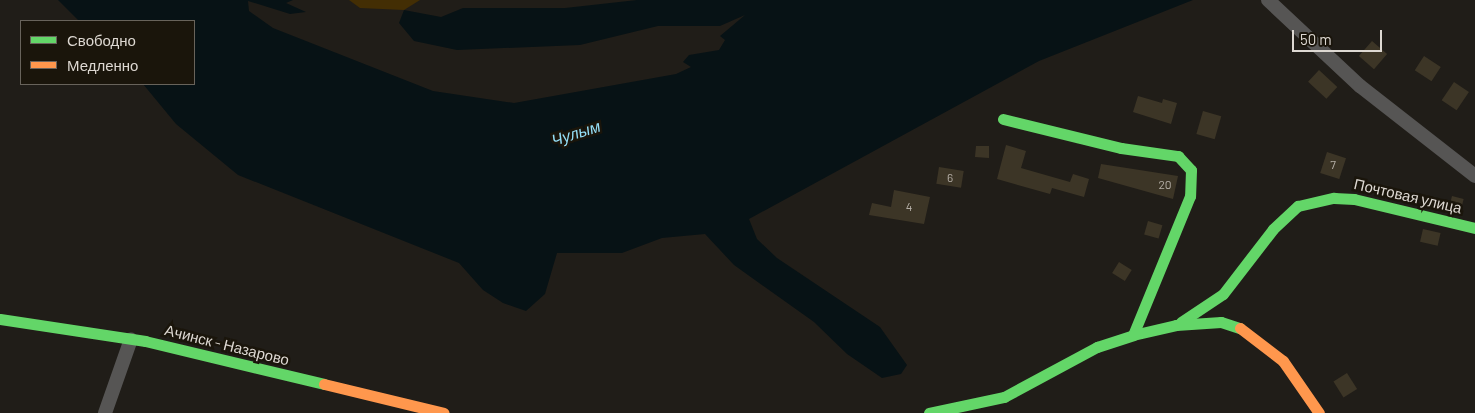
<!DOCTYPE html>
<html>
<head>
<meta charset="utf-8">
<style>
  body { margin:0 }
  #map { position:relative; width:1475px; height:413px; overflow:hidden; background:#201d18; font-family:Barlow,sans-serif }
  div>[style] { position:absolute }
  .green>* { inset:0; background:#432e04 }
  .water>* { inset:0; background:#071215 }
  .building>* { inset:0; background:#3c3526; transform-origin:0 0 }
  .street>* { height:14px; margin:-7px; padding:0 7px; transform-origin:7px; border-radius:7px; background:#565554 }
  .fast>* { height:11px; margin:-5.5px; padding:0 5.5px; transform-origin:5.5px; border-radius:5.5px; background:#63d668 }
  .slow>* { height:11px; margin:-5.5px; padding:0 5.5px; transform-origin:5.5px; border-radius:5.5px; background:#ff974d }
  span { translate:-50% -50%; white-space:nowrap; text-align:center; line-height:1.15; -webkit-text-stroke:5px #1a150b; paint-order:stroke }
  .number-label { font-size:12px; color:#b5afa7 }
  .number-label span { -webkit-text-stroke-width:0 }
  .street-label { font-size:15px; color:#ddd8d2 }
  .water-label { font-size:16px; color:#95dff7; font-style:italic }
  .legend { position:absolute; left:20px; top:20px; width:175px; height:65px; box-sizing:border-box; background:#1a150b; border:1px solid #68635b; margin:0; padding:6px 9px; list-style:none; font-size:15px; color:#ddd8d2 }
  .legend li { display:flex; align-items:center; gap:10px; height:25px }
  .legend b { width:25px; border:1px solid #68635b }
  .scale { position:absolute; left:1292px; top:30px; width:90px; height:22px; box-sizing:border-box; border:2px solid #ddd8d2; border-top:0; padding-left:6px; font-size:15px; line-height:18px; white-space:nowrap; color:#ddd8d2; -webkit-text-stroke:4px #1a150b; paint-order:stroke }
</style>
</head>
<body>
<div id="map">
  <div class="green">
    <i style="clip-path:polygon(349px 0,420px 0,404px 10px,360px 8px)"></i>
  </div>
  <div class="water">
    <i style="clip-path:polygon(58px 0,293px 0,286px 3px,306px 12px,290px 14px,248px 1px,249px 11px,273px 28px,433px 91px,514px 103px,676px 74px,691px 67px,683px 62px,689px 55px,719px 50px,725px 40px,720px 36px,745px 15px,720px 26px,658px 26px,580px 45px,457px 50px,414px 41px,399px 23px,404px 10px,441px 17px,463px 8px,565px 8px,637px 0,1193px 0,1039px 61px,749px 219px,757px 239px,777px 258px,880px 327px,907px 365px,901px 374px,882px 378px,847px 354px,814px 322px,734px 265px,705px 234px,662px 238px,622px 253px,557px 253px,545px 294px,526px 311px,503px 303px,483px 290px,459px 263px,238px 175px,176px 124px,143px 84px,194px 84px,194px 21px,79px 21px)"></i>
  </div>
  <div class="building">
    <i style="left:1372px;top:41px;width:20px;height:20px;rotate:41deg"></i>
    <i style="left:1424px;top:56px;width:20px;height:17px;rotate:33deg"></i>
    <i style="left:1319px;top:70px;width:25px;height:16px;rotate:43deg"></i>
    <i style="left:1454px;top:82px;width:18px;height:22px;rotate:34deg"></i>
    <i style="clip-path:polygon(1138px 96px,1162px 103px,1163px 99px,1177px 103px,1171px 124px,1133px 112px)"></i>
    <i style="left:1203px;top:111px;width:19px;height:24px;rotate:16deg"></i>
    <i style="clip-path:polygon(1006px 145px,1026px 151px,1021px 168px,1070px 182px,1073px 174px,1089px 179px,1084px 197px,1052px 188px,1050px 194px,997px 179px)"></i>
    <i style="clip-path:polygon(976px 146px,989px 146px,989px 158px,975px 157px)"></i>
    <i style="left:1327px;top:152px;width:20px;height:22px;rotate:18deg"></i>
    <i style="clip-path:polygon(1101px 164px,1178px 176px,1173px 199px,1098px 178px)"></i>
    <i style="left:939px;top:167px;width:25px;height:17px;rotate:9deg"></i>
    <i style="clip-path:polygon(894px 190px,930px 197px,924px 224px,869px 215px,872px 203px,891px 207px)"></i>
    <i style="left:1452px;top:196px;width:12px;height:14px;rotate:14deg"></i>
    <i style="left:1148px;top:221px;width:15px;height:14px;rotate:16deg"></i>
    <i style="left:1423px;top:229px;width:18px;height:13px;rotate:13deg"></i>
    <i style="left:1119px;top:262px;width:15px;height:13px;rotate:32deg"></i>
    <i style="left:1347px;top:373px;width:19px;height:16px;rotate:58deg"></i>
  </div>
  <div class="street">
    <i style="left:1268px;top:0;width:126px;rotate:43.1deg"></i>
    <i style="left:1360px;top:86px;width:146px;rotate:38deg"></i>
    <i style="left:105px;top:413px;width:78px;rotate:-70.6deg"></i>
  </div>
  <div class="fast">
    <i style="left:1003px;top:119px;width:122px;rotate:13.8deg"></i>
    <i style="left:1121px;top:148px;width:58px;rotate:8deg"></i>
    <i style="left:1178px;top:156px;width:19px;rotate:47deg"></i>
    <i style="left:1191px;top:170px;width:26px;rotate:92deg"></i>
    <i style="left:1190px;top:196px;width:150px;rotate:112.3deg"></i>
    <i style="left:0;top:319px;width:147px;rotate:8.6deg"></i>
    <i style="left:145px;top:341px;width:184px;rotate:13.5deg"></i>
    <i style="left:1181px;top:322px;width:50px;rotate:-33.7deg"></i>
    <i style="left:1223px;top:294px;width:82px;rotate:-52.4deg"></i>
    <i style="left:1273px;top:229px;width:34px;rotate:-43deg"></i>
    <i style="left:1298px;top:206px;width:37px;rotate:-13deg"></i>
    <i style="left:1334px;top:198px;width:20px;rotate:3deg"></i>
    <i style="left:1354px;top:199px;width:124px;rotate:13.5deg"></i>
    <i style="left:929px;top:413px;width:77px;rotate:-12deg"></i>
    <i style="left:1004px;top:397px;width:106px;rotate:-28.3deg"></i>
    <i style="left:1097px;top:347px;width:38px;rotate:-18deg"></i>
    <i style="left:1133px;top:335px;width:44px;rotate:-13.1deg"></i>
    <i style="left:1176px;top:325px;width:45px;rotate:-3.8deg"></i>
    <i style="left:1221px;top:322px;width:20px;rotate:18deg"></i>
  </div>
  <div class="slow">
    <i style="left:1240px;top:328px;width:54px;rotate:37.5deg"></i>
    <i style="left:1283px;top:361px;width:63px;rotate:55.3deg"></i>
    <i style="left:324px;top:384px;width:123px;rotate:13.6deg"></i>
  </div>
  <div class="number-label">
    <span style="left:1333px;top:165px">7</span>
    <span style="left:950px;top:178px">6</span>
    <span style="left:1165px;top:185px">20</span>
    <span style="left:909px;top:207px">4</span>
  </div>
  <div class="street-label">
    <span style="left:1408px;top:196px;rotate:13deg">Почтовая улица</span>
    <span style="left:227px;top:345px;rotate:14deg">Ачинск - Назарово</span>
  </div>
  <div class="water-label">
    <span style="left:576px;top:133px;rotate:-18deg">Чулым</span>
  </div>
  <ul class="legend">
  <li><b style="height:6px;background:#63d668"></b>Свободно</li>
  <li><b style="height:6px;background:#ff974d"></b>Медленно</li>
  </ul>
  <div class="scale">50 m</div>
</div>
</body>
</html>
